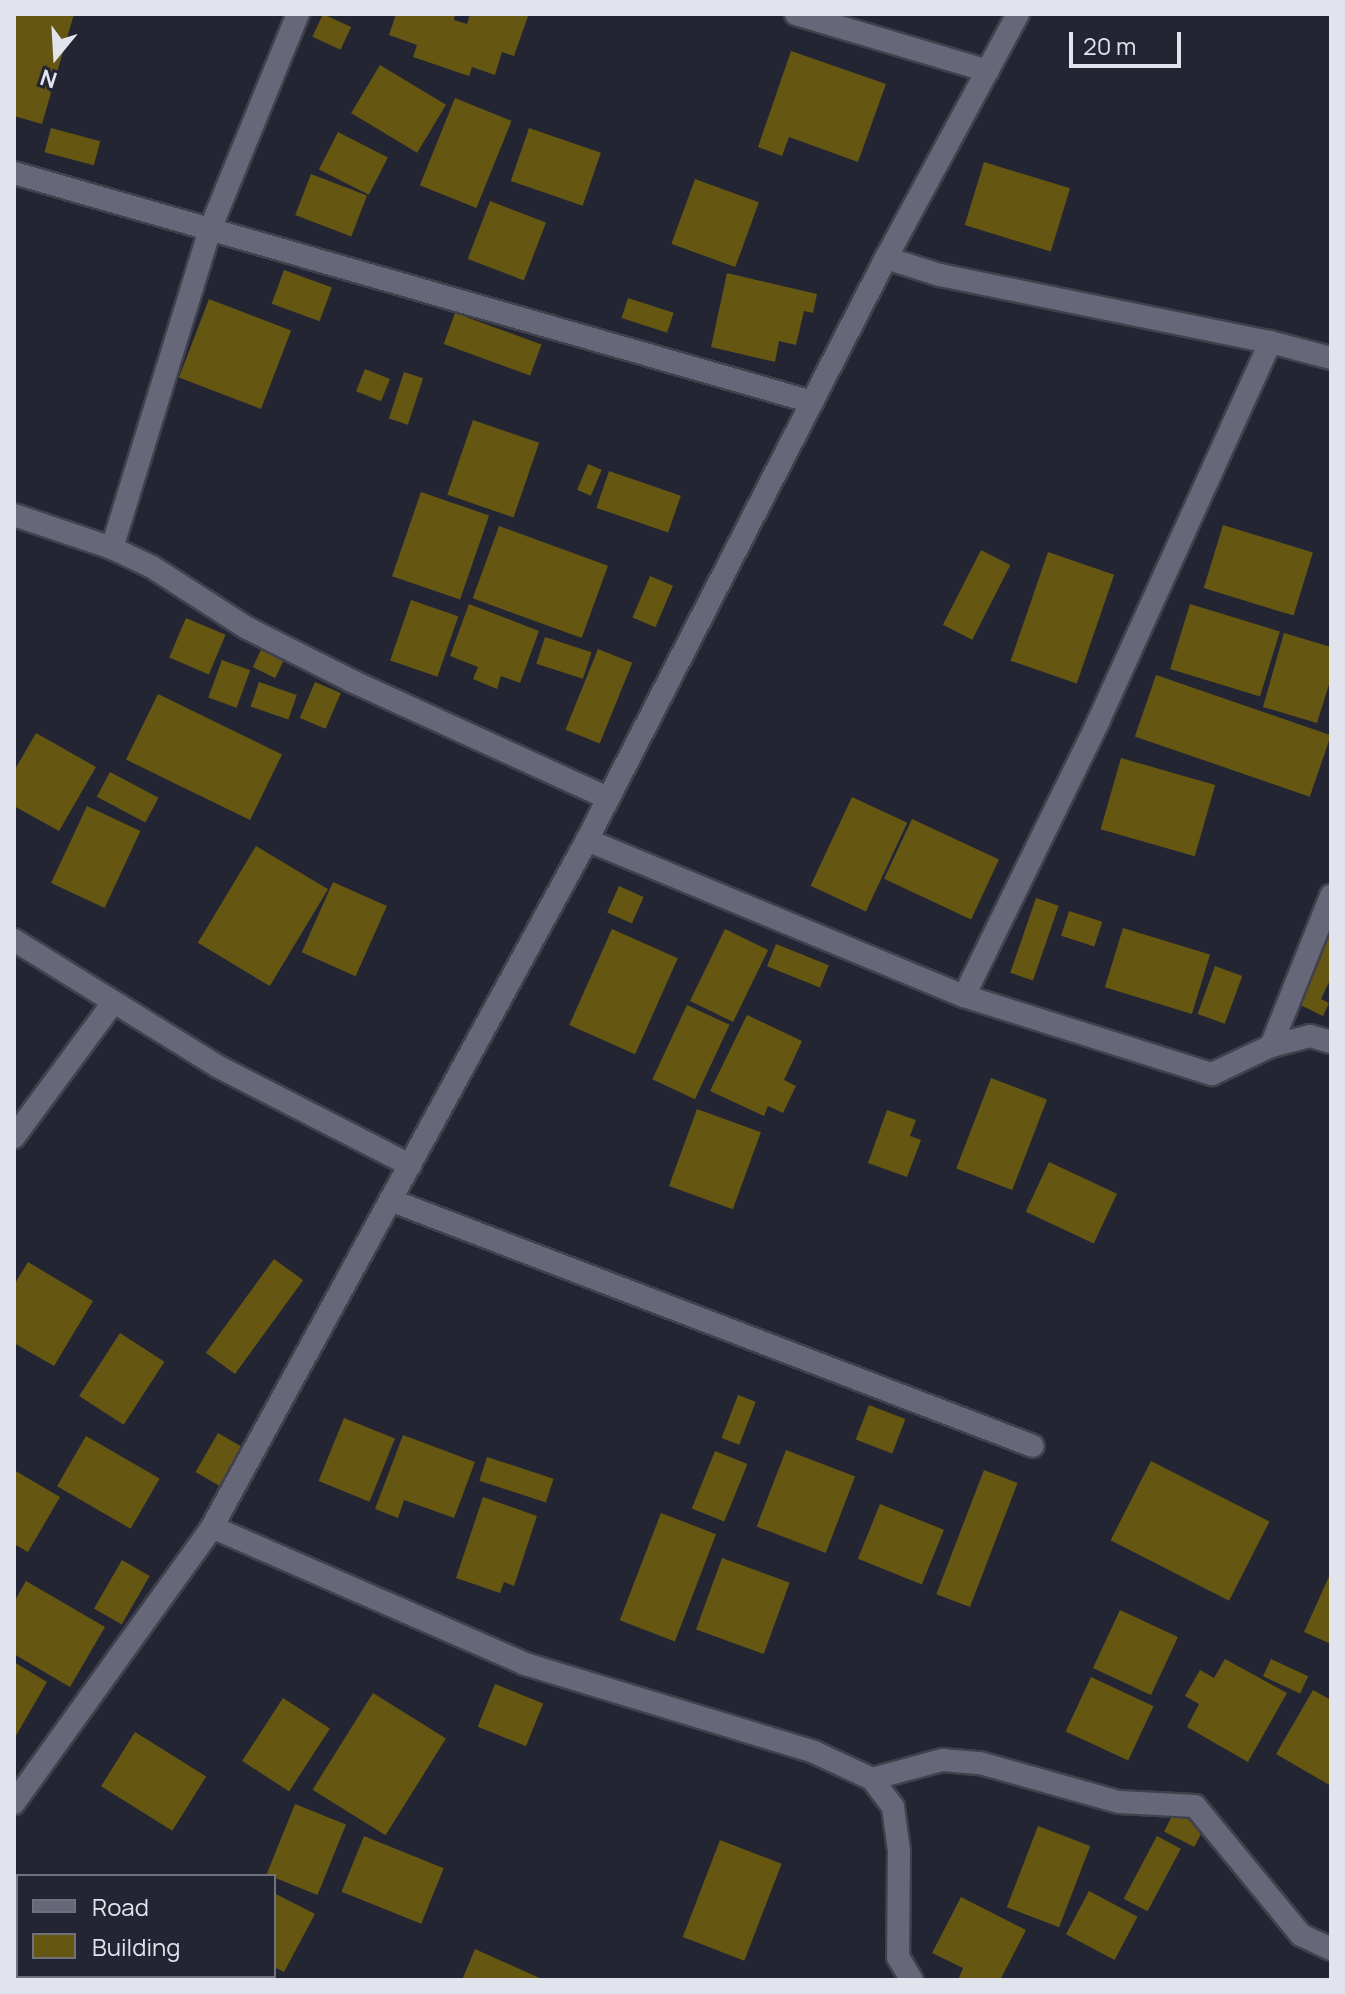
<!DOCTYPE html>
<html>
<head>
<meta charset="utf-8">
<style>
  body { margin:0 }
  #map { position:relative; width:1345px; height:1994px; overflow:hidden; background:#232533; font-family:Manrope,sans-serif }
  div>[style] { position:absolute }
  .building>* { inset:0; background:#655612; transform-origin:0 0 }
  .roads { filter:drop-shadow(2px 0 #40414d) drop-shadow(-2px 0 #40414d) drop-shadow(0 2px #40414d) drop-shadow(0 -2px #40414d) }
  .minor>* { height:22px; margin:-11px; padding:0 11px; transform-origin:11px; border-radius:11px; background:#666879 }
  span { translate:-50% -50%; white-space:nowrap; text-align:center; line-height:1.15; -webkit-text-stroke:8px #232533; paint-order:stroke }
  .frame { position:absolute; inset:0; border:16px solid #e1e3ed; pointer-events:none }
  .legend { position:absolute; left:16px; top:1874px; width:260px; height:104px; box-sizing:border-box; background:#232533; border:2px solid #6f717d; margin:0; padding:10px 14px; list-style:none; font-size:24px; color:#e1e3ed }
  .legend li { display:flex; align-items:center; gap:16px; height:40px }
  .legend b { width:40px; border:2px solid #6f717d }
  .north { position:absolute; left:16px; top:16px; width:80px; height:80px; -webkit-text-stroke:6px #232533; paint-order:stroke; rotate:198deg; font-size:22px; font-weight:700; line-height:32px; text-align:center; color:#e1e3ed }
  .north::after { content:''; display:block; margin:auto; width:28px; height:36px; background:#e1e3ed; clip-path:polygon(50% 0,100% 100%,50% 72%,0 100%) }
  .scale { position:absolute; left:1069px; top:32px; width:112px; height:36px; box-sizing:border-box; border:4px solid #e1e3ed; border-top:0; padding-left:10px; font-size:24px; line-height:28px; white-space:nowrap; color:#e1e3ed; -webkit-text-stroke:6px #232533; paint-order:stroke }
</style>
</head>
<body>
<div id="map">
  <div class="building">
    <i style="clip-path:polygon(14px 14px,74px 14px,42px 124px,14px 116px)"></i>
    <i style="left:323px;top:14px;width:31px;height:25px;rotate:25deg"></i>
    <i style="clip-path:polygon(396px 14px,455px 14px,454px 20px,467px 24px,470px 14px,528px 16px,514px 56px,502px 52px,495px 75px,472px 67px,469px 76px,413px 57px,417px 45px,389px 35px)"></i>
    <i style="clip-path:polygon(791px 51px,886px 84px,858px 162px,789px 137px,782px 156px,758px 147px)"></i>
    <i style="left:380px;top:65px;width:77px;height:56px;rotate:31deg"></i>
    <i style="left:455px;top:98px;width:61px;height:94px;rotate:22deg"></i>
    <i style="left:51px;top:128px;width:51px;height:25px;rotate:15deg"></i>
    <i style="left:529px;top:128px;width:76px;height:56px;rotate:19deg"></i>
    <i style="left:338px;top:132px;width:56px;height:42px;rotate:27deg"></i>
    <i style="left:984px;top:162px;width:90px;height:66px;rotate:17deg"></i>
    <i style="left:311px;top:174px;width:60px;height:44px;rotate:21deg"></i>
    <i style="left:695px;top:179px;width:68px;height:69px;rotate:20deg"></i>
    <i style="left:490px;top:201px;width:60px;height:62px;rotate:21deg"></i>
    <i style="left:284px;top:270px;width:51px;height:36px;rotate:20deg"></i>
    <i style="clip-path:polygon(727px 273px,817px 294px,813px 313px,804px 311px,796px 345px,779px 341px,775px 362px,711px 347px)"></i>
    <i style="left:628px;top:298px;width:48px;height:21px;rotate:18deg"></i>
    <i style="left:209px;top:299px;width:88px;height:84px;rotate:21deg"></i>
    <i style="left:455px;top:313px;width:92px;height:33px;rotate:20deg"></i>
    <i style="left:365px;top:369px;width:27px;height:24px;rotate:22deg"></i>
    <i style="left:404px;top:372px;width:20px;height:49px;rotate:18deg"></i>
    <i style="left:473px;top:420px;width:70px;height:79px;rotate:19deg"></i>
    <i style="left:588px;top:464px;width:15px;height:28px;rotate:23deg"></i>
    <i style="left:609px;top:471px;width:76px;height:39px;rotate:19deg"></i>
    <i style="left:421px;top:492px;width:72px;height:89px;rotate:19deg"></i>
    <i style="left:1223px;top:525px;width:94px;height:66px;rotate:17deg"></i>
    <i style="left:499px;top:526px;width:116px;height:77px;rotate:20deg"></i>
    <i style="left:981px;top:550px;width:33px;height:84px;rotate:27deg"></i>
    <i style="left:1048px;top:552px;width:70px;height:115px;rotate:19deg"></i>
    <i style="left:650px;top:576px;width:25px;height:45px;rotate:23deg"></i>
    <i style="left:411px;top:600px;width:50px;height:64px;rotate:19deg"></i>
    <i style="clip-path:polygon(469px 604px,539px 631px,520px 683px,501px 676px,497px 689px,473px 679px,478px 667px,450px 656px)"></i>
    <i style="left:1190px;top:604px;width:94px;height:68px;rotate:17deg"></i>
    <i style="left:186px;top:618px;width:43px;height:43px;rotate:23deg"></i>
    <i style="clip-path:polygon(1284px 633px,1331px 647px,1331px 678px,1317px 723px,1263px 707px)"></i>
    <i style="left:545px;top:637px;width:49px;height:28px;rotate:18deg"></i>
    <i style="left:598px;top:649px;width:37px;height:87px;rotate:22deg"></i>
    <i style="left:261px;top:650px;width:25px;height:19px;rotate:26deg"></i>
    <i style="left:222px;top:660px;width:30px;height:40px;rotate:20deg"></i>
    <i style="left:1156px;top:675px;width:185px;height:65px;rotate:19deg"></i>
    <i style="left:259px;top:682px;width:40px;height:26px;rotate:19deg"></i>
    <i style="left:315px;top:682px;width:28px;height:39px;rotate:23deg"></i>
    <i style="left:158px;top:694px;width:138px;height:73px;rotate:26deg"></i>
    <i style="clip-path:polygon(36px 733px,96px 767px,59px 831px,14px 806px,14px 771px)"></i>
    <i style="left:1121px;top:758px;width:98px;height:74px;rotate:16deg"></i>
    <i style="left:110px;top:772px;width:55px;height:28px;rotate:28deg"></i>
    <i style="left:852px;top:797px;width:61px;height:98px;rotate:25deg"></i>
    <i style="left:87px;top:806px;width:59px;height:85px;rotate:25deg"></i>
    <i style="left:912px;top:819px;width:96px;height:66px;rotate:25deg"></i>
    <i style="left:256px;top:846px;width:84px;height:113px;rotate:31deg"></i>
    <i style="left:333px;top:882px;width:59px;height:77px;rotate:24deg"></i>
    <i style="left:619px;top:886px;width:27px;height:29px;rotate:24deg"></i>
    <i style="left:1036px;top:898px;width:24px;height:79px;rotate:19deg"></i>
    <i style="left:1069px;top:911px;width:35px;height:26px;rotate:18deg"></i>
    <i style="left:1123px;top:928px;width:91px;height:62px;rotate:17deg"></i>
    <i style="left:612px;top:929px;width:72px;height:105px;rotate:24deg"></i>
    <i style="left:725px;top:929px;width:48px;height:80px;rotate:26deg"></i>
    <i style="clip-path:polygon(1325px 936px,1331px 939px,1331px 978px,1321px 999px,1329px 1003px,1323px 1016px,1292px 1001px)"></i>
    <i style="left:776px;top:944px;width:57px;height:24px;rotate:22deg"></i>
    <i style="left:1215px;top:966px;width:29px;height:51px;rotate:20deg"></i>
    <i style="left:687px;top:1005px;width:47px;height:82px;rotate:25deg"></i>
    <i style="clip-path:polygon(747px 1015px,802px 1041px,784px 1080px,796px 1086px,783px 1113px,768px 1106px,764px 1116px,710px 1091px)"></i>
    <i style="left:991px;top:1078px;width:60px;height:97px;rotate:21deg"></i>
    <i style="left:697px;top:1109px;width:68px;height:82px;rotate:20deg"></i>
    <i style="clip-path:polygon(887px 1110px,916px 1120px,910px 1136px,921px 1140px,907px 1177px,868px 1163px)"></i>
    <i style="left:1049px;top:1162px;width:75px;height:55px;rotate:25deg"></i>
    <i style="left:274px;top:1259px;width:36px;height:116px;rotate:36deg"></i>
    <i style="clip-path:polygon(28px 1262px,93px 1301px,54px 1366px,14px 1343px,14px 1285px)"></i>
    <i style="left:120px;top:1333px;width:53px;height:75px;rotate:33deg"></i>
    <i style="left:738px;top:1395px;width:19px;height:46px;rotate:21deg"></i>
    <i style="left:869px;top:1405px;width:39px;height:37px;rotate:21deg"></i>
    <i style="left:344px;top:1418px;width:55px;height:68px;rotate:22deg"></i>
    <i style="left:218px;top:1433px;width:32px;height:45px;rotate:30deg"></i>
    <i style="clip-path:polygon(403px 1435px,475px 1462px,454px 1518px,404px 1500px,398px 1518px,375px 1509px)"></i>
    <i style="left:86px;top:1436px;width:85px;height:58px;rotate:30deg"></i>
    <i style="left:786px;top:1450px;width:74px;height:82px;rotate:21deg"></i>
    <i style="left:715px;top:1451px;width:35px;height:62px;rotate:22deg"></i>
    <i style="left:487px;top:1457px;width:70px;height:25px;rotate:18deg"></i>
    <i style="left:1151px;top:1461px;width:133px;height:89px;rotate:27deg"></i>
    <i style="clip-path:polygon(14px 1470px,60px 1497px,28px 1552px,14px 1544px)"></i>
    <i style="left:984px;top:1470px;width:36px;height:133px;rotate:21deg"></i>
    <i style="clip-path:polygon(483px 1497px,537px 1516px,514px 1586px,504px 1582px,500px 1593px,456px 1578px)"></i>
    <i style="left:880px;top:1504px;width:69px;height:59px;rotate:22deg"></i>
    <i style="left:661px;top:1513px;width:59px;height:115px;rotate:21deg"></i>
    <i style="left:722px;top:1558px;width:72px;height:76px;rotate:20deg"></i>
    <i style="left:122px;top:1560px;width:32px;height:56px;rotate:30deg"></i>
    <i style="clip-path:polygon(1331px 1572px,1331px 1644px,1304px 1632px)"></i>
    <i style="clip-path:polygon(26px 1581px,105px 1627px,70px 1687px,14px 1654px,14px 1602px)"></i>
    <i style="left:1120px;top:1610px;width:64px;height:64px;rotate:25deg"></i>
    <i style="clip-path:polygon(1225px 1659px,1287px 1693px,1248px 1762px,1187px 1727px,1199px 1704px,1185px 1696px,1200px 1670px,1214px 1678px)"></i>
    <i style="left:1271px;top:1659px;width:41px;height:19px;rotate:25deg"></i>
    <i style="clip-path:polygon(14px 1662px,47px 1682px,14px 1739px)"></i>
    <i style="left:1091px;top:1677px;width:69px;height:60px;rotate:25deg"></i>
    <i style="left:495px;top:1684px;width:52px;height:46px;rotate:22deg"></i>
    <i style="clip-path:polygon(1313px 1690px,1331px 1700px,1331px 1786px,1276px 1754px)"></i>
    <i style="left:373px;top:1693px;width:86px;height:114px;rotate:32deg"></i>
    <i style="left:283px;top:1698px;width:56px;height:75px;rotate:33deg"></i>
    <i style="left:135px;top:1732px;width:84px;height:64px;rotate:32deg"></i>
    <i style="left:295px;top:1804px;width:55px;height:76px;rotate:22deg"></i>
    <i style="left:1174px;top:1812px;width:34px;height:22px;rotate:27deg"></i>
    <i style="left:1038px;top:1826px;width:56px;height:87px;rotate:21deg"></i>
    <i style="left:364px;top:1836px;width:86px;height:60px;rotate:22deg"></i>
    <i style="left:1157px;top:1836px;width:27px;height:71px;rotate:28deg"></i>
    <i style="left:720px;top:1840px;width:66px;height:104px;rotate:21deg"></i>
    <i style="left:1089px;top:1891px;width:55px;height:49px;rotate:28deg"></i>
    <i style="clip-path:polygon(274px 1893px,315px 1914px,284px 1972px,274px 1967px)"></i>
    <i style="clip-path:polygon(961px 1897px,1026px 1930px,1000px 1980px,958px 1980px,963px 1968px,932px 1953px)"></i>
    <i style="clip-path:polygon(475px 1949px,544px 1980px,462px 1980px)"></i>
    <i style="clip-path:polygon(105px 1976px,148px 1976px,146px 1980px,113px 1980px)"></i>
    <i style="clip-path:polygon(182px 1976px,261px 1976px,264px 1978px,179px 1980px)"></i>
  </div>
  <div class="roads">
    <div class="minor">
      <i style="left:796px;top:14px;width:200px;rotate:16.5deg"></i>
      <i style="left:14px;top:173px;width:830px;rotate:16.01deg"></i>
      <i style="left:886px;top:258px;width:57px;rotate:17.5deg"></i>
      <i style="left:940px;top:275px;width:337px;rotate:11.5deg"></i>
      <i style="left:1270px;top:342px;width:63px;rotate:14.7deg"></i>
      <i style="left:14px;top:515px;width:103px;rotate:18.6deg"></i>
      <i style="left:112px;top:548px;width:44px;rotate:25.4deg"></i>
      <i style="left:152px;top:567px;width:113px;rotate:32.7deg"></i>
      <i style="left:247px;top:628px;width:118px;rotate:26.8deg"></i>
      <i style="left:352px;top:681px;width:281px;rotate:24.6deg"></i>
      <i style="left:112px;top:548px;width:336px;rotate:-72.9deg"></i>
      <i style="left:211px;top:227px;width:230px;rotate:-67.8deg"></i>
      <i style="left:587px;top:840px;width:408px;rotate:22.5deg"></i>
      <i style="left:964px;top:996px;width:260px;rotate:17.5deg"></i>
      <i style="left:1212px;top:1074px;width:65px;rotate:-25.4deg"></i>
      <i style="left:1271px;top:1046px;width:40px;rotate:-14.4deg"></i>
      <i style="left:1310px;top:1036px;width:22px;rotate:16deg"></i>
      <i style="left:14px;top:940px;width:241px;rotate:31.8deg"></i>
      <i style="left:219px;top:1067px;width:215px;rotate:27.2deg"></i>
      <i style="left:964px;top:996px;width:305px;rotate:-63.9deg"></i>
      <i style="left:1098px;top:722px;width:417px;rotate:-65.6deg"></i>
      <i style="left:1271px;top:1046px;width:162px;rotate:-68.2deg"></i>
      <i style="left:14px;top:1137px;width:165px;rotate:-53.6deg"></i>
      <i style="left:390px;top:1200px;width:688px;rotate:20.94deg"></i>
      <i style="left:212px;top:1527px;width:342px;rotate:23.6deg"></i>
      <i style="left:525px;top:1664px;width:302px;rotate:16.9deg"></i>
      <i style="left:814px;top:1752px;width:64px;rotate:25deg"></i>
      <i style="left:872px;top:1779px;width:35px;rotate:53deg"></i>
      <i style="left:893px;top:1807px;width:44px;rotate:82.2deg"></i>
      <i style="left:899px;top:1851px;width:106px;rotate:90.5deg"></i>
      <i style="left:898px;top:1957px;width:27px;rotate:59deg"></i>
      <i style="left:872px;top:1779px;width:73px;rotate:-15.2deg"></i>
      <i style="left:942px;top:1760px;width:38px;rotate:5deg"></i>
      <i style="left:980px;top:1763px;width:144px;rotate:15.7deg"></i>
      <i style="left:1119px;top:1802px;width:76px;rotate:3deg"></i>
      <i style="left:1195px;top:1806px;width:167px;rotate:50.6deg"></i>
      <i style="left:1301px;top:1935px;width:33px;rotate:25deg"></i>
      <i style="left:14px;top:1803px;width:340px;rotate:-54.3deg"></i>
      <i style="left:212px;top:1527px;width:783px;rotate:-61.37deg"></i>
      <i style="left:587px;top:840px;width:654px;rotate:-62.81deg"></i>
      <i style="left:886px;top:258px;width:277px;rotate:-61.6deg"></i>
    </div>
  </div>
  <div class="frame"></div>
  <ul class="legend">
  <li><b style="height:10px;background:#666879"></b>Road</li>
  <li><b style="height:22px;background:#655612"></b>Building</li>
  </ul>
  <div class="north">N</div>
  <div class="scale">20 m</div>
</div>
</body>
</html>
